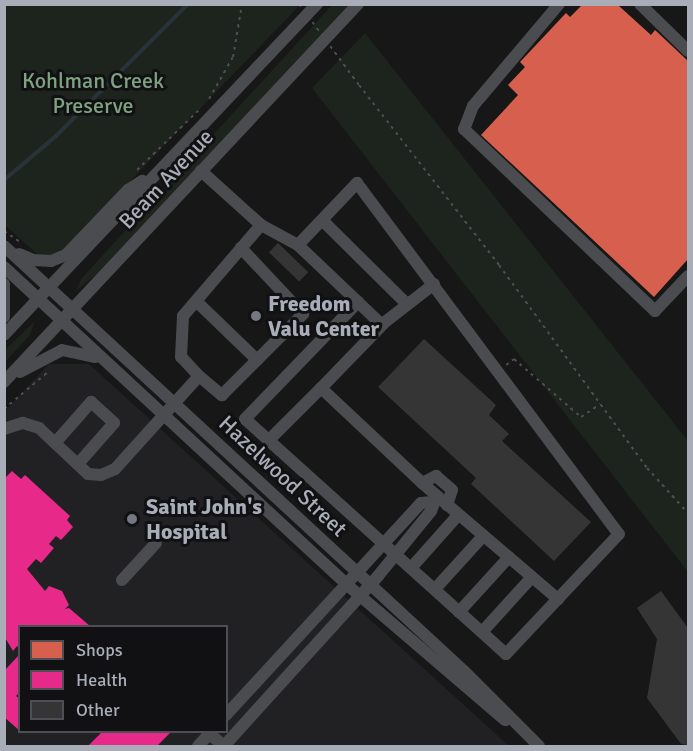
<!DOCTYPE html>
<html>
<head>
<meta charset="utf-8">
<style>
  body { margin:0 }
  #map { position:relative; width:693px; height:751px; overflow:hidden; background:#171717; font-family:Signika,sans-serif }
  div>[style] { position:absolute }
  .built>* { inset:0; background:#212123 }
  .green>* { inset:0; background:#1d241e }
  .shops>* { inset:0; background:#d6604d }
  .health>* { inset:0; background:#e7298a }
  .stream>* { height:4px; margin:-2px; padding:0 2px; transform-origin:2px; border-radius:2px; background:#2a3239 }
  .building>* { inset:0; background:#353536; transform-origin:0 0 }
  .path>* { height:2px; margin-top:-1px; transform-origin:0; background:repeating-linear-gradient(90deg,#4d4e52 0 3px,transparent 0 7.5px) }
  .minor>* { height:12px; margin:-6px; padding:0 6px; transform-origin:6px; border-radius:6px; background:#4b4c50 }
  .path-bridge>* { height:2px; margin-top:-1px; transform-origin:0; background:repeating-linear-gradient(90deg,#4d4e52 0 3px,transparent 0 7.5px) }
  .dots>* { width:16px; height:16px; translate:-50% -50%; box-sizing:border-box; border:3px solid #111113; border-radius:50% }
  span { translate:-50% -50%; white-space:nowrap; text-align:center; line-height:1.15; -webkit-text-stroke:6px #111113; paint-order:stroke }
  .park-label { font-size:22px; color:#7fa381 }
  .street-label { font-size:22px; color:#a8adb8 }
  .poi-label { font-size:22px; color:#a8adb8; font-weight:700 }
  .left { translate:0 -50%; text-align:left }
  .frame { position:absolute; inset:0; border:6px solid #a8adb8; pointer-events:none }
  .legend { position:absolute; left:18px; top:625px; width:210px; height:108px; box-sizing:border-box; background:#111113; border:2px solid #4d4f55; margin:0; padding:8px 10px; list-style:none; font-size:18px; color:#a8adb8 }
  .legend li { display:flex; align-items:center; gap:12px; height:30px }
  .legend b { width:30px; border:2px solid #4d4f55 }
</style>
</head>
<body>
<div id="map">
  <div class="built">
    <i style="clip-path:polygon(evenodd,49px 364px,89px 364px,509px 746px,5px 746px,4px 412px,49px 364px,20px 626px,226px 626px,226px 732px,20px 732px,20px 626px)"></i>
  </div>
  <div class="green">
    <i style="clip-path:polygon(4px 5px,300px 5px,49px 265px,5px 225px)"></i>
    <i style="clip-path:polygon(332px 5px,351px 5px,99px 272px,76px 291px,81px 279px)"></i>
    <i style="clip-path:polygon(365px 33px,688px 441px,688px 572px,312px 88px)"></i>
    <i style="clip-path:polygon(35px 321px,30px 335px,5px 362px,5px 350px)"></i>
  </div>
  <div class="shops">
    <i style="clip-path:polygon(581px 6px,619px 6px,651px 35px,655px 30px,688px 61px,688px 259px,654px 297px,481px 135px,518px 95px,508px 85px,525px 67px,520px 62px,566px 13px,570px 17px)"></i>
  </div>
  <div class="health">
    <i style="clip-path:polygon(12px 471px,21px 479px,25px 475px,70px 516px,67px 520px,73px 527px,61px 540px,56px 536px,49px 544px,54px 548px,41px 563px,36px 559px,27px 569px,45px 591px,49px 586px,62px 591px,69px 605px,65px 609px,69px 608px,90px 626px,20px 626px,20px 649px,17px 646px,13px 651px,4px 636px,4px 479px)"></i>
    <i style="clip-path:polygon(20px 654px,20px 692px,16px 696px,20px 699px,20px 731px,4px 717px,4px 671px)"></i>
    <i style="clip-path:polygon(102px 732px,171px 732px,157px 746px,88px 746px)"></i>
  </div>
  <div class="stream">
    <i style="left:4px;top:180px;width:68px;rotate:-40.2deg"></i>
    <i style="left:56px;top:136px;width:187px;rotate:-45deg"></i>
  </div>
  <div class="building">
    <i style="left:278px;top:243px;width:42px;height:13px;rotate:44deg"></i>
    <i style="clip-path:polygon(424px 339px,496px 405px,489px 415px,509px 434px,502px 441px,591px 522px,554px 561px,471px 484px,476px 478px,378px 387px)"></i>
    <i style="clip-path:polygon(661px 591px,688px 628px,688px 745px,681px 744px,647px 698px,657px 639px,637px 608px)"></i>
  </div>
  <div class="path">
    <i style="left:359px;top:85px;width:228px;rotate:52.1deg"></i>
    <i style="left:499px;top:265px;width:251px;rotate:53.9deg"></i>
    <i style="left:647px;top:468px;width:61px;rotate:47.7deg"></i>
    <i style="left:209px;top:99px;width:48px;rotate:-60.3deg"></i>
    <i style="left:233px;top:57px;width:54px;rotate:-80.4deg"></i>
    <i style="left:137px;top:170px;width:86px;rotate:-44.1deg"></i>
    <i style="left:4px;top:231px;width:18px;rotate:34deg"></i>
    <i style="left:506px;top:365px;width:10px;rotate:-37deg"></i>
    <i style="left:514px;top:359px;width:89px;rotate:40.9deg"></i>
    <i style="left:581px;top:417px;width:23px;rotate:-34deg"></i>
    <i style="left:4px;top:409px;width:57px;rotate:-40.1deg"></i>
  </div>
  <div class="minor">
    <i style="left:559px;top:4px;width:133px;rotate:130.1deg"></i>
    <i style="left:473px;top:106px;width:25px;rotate:111deg"></i>
    <i style="left:464px;top:129px;width:264px;rotate:43.6deg"></i>
    <i style="left:655px;top:311px;width:48px;rotate:-46.7deg"></i>
    <i style="left:640px;top:4px;width:67px;rotate:44.4deg"></i>
    <i style="left:357px;top:183px;width:438px;rotate:53.3deg"></i>
    <i style="left:619px;top:534px;width:165px;rotate:133.3deg"></i>
    <i style="left:506px;top:654px;width:351px;rotate:-138deg"></i>
    <i style="left:245px;top:419px;width:163px;rotate:-46deg"></i>
    <i style="left:358px;top:302px;width:83px;rotate:-136.5deg"></i>
    <i style="left:298px;top:245px;width:86px;rotate:-46.4deg"></i>
    <i style="left:322px;top:220px;width:120px;rotate:44.7deg"></i>
    <i style="left:261px;top:225px;width:42px;rotate:28.4deg"></i>
    <i style="left:4px;top:246px;width:626px;rotate:42.74deg"></i>
    <i style="left:464px;top:671px;width:106px;rotate:45deg"></i>
    <i style="left:19px;top:254px;width:15px;rotate:23deg"></i>
    <i style="left:33px;top:260px;width:18px;rotate:3deg"></i>
    <i style="left:51px;top:261px;width:16px;rotate:-22deg"></i>
    <i style="left:66px;top:255px;width:90px;rotate:-46.4deg"></i>
    <i style="left:128px;top:190px;width:17px;rotate:-33deg"></i>
    <i style="left:4px;top:267px;width:465px;rotate:42.8deg"></i>
    <i style="left:345px;top:583px;width:211px;rotate:40.6deg"></i>
    <i style="left:4px;top:284px;width:33px;rotate:90deg"></i>
    <i style="left:434px;top:284px;width:62px;rotate:142.2deg"></i>
    <i style="left:385px;top:322px;width:92px;rotate:134.1deg"></i>
    <i style="left:321px;top:388px;width:139px;rotate:43.2deg"></i>
    <i style="left:422px;top:483px;width:179px;rotate:40.5deg"></i>
    <i style="left:196px;top:301px;width:85px;rotate:44deg"></i>
    <i style="left:358px;top:302px;width:33px;rotate:44deg"></i>
    <i style="left:4px;top:335px;width:456px;rotate:-46.6deg"></i>
    <i style="left:20px;top:372px;width:47px;rotate:-27.6deg"></i>
    <i style="left:62px;top:350px;width:34px;rotate:12deg"></i>
    <i style="left:199px;top:376px;width:30px;rotate:40deg"></i>
    <i style="left:222px;top:395px;width:115px;rotate:-45deg"></i>
    <i style="left:303px;top:314px;width:91px;rotate:-133.2deg"></i>
    <i style="left:4px;top:382px;width:518px;rotate:-46.88deg"></i>
    <i style="left:4px;top:429px;width:20px;rotate:-18deg"></i>
    <i style="left:23px;top:423px;width:17px;rotate:17deg"></i>
    <i style="left:39px;top:428px;width:67px;rotate:43.2deg"></i>
    <i style="left:88px;top:474px;width:13px;rotate:4deg"></i>
    <i style="left:101px;top:475px;width:15px;rotate:-23deg"></i>
    <i style="left:115px;top:469px;width:125px;rotate:-47.9deg"></i>
    <i style="left:199px;top:376px;width:26px;rotate:-133deg"></i>
    <i style="left:181px;top:357px;width:41px;rotate:-87.2deg"></i>
    <i style="left:183px;top:316px;width:120px;rotate:-49.4deg"></i>
    <i style="left:261px;top:225px;width:81px;rotate:-138deg"></i>
    <i style="left:269px;top:440px;width:74px;rotate:-45deg"></i>
    <i style="left:55px;top:443px;width:55px;rotate:-48.7deg"></i>
    <i style="left:91px;top:402px;width:31px;rotate:42deg"></i>
    <i style="left:114px;top:423px;width:55px;rotate:131.3deg"></i>
    <i style="left:422px;top:483px;width:16px;rotate:-27deg"></i>
    <i style="left:436px;top:476px;width:21px;rotate:41deg"></i>
    <i style="left:452px;top:490px;width:16px;rotate:108deg"></i>
    <i style="left:411px;top:568px;width:71px;rotate:-48.4deg"></i>
    <i style="left:122px;top:580px;width:50px;rotate:-47.4deg"></i>
    <i style="left:435px;top:589px;width:72px;rotate:-47.8deg"></i>
    <i style="left:459px;top:612px;width:74px;rotate:-47.7deg"></i>
    <i style="left:482px;top:632px;width:74px;rotate:-47.7deg"></i>
    <i style="left:226px;top:715px;width:288px;rotate:-47.4deg"></i>
    <i style="left:421px;top:503px;width:11px;rotate:-5deg"></i>
    <i style="left:207px;top:732px;width:22px;rotate:39deg"></i>
    <i style="left:198px;top:746px;width:19px;rotate:-47deg"></i>
    <i style="left:224px;top:746px;width:229px;rotate:-47.8deg"></i>
    <i style="left:378px;top:576px;width:84px;rotate:-50.8deg"></i>
    <i style="left:431px;top:511px;width:16px;rotate:-68deg"></i>
  </div>
  <div class="path-bridge">
    <i style="left:299px;top:4px;width:101px;rotate:53.5deg"></i>
  </div>
  <div class="dots">
    <i style="left:256px;top:316px;background:#757880"></i>
    <i style="left:132px;top:519px;background:#757880"></i>
  </div>
  <div class="park-label">
    <span style="left:93px;top:93px">Kohlman Creek<br>Preserve</span>
  </div>
  <div class="street-label">
    <span style="left:166px;top:179px;rotate:-47deg">Beam Avenue</span>
    <span style="left:283px;top:476px;rotate:43deg">Hazelwood Street</span>
  </div>
  <div class="poi-label">
    <span class="left" style="left:268px;top:316px">Freedom<br>Valu Center</span>
    <span class="left" style="left:146px;top:519px">Saint John's<br>Hospital</span>
  </div>
  <div class="frame"></div>
  <ul class="legend">
  <li><b style="height:16px;background:#d6604d"></b>Shops</li>
  <li><b style="height:16px;background:#e7298a"></b>Health</li>
  <li><b style="height:16px;background:#353536"></b>Other</li>
  </ul>
</div>
</body>
</html>
